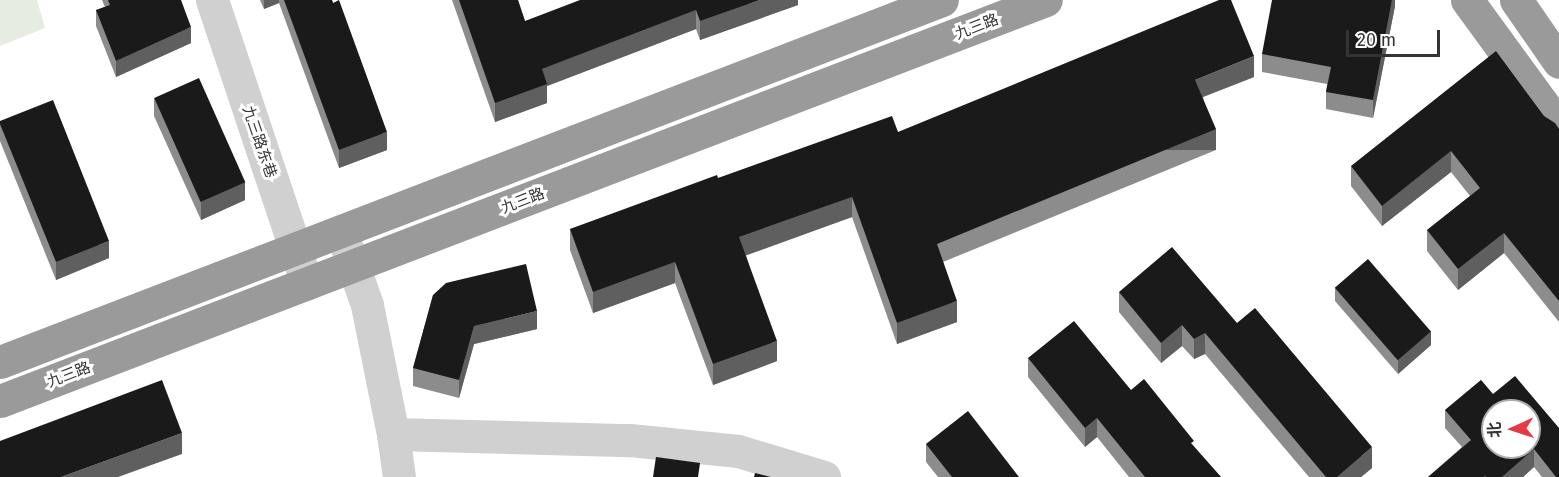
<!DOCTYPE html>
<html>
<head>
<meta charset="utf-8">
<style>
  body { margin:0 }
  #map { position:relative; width:1559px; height:477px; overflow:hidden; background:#fff; font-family:"Fira Sans","Noto Sans SC",sans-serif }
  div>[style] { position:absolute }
  .green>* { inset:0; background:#e6ecdf }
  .street>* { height:33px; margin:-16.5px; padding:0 16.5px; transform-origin:16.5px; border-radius:16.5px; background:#d0d0d0 }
  .highway>* { height:33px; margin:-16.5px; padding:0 16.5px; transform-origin:16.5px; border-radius:16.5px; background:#9a9a9a }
  .wall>* { inset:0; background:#8c8c8c }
  .shaded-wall>* { inset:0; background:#5f5f5f; transform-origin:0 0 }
  .building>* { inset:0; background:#1a1a1a; transform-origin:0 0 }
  span { translate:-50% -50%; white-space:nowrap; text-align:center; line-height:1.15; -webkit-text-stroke:6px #fff; paint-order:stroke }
  .street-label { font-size:15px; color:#333 }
  .north { position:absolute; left:1481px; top:399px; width:60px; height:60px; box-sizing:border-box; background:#fff; border:2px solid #adadad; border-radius:50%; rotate:267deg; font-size:16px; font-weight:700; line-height:24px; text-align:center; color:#333 }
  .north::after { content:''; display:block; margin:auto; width:21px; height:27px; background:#e63946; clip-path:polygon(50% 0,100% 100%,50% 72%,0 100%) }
  .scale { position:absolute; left:1346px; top:30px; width:94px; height:27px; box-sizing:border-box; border:3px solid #333; border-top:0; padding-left:8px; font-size:18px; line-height:21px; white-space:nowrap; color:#333; -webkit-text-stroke:4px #fff; paint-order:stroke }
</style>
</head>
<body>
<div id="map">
  <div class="green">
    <i style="clip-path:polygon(0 0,37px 0,45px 28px,0 46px)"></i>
  </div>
  <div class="street">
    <i style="left:212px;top:0;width:299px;rotate:71.5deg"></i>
    <i style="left:341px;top:231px;width:78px;rotate:70.6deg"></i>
    <i style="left:367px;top:305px;width:132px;rotate:78.6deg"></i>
    <i style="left:393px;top:434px;width:237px;rotate:1.5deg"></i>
    <i style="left:630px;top:440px;width:109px;rotate:5.8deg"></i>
    <i style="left:738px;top:451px;width:90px;rotate:16.8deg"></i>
    <i style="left:393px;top:434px;width:43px;rotate:82.1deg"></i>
  </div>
  <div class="highway">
    <i style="left:1467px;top:0;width:156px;rotate:53.9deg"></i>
    <i style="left:1516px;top:0;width:75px;rotate:55.3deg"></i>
    <i style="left:0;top:362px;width:1009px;rotate:-21.02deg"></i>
    <i style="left:0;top:401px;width:1120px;rotate:-20.98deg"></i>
  </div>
  <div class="wall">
    <i style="clip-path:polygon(102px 0,181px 0,191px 43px,116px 77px,96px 26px,96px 10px,105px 7px)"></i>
    <i style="clip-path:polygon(260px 0,332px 0,387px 150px,339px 168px,279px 3px,264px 9px)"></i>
    <i style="clip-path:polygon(452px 0,518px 0,525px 21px,798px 0,798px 5px,700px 40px,696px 29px,547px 86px,547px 103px,495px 122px)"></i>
    <i style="clip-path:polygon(1395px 0,1395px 6px,1373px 118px,1326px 109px,1326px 92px,1327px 84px,1262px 72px,1262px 54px)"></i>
    <i style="clip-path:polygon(1254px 77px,1203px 97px,1216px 150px,943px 262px,957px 322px,897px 344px,852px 217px,746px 255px,777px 361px,713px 385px,675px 283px,593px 313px,570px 250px,570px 229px,718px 178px,898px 132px)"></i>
    <i style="clip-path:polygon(154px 98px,245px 200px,201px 220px,154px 116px)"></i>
    <i style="clip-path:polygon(1544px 116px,1559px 129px,1559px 322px,1504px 253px,1458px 290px,1427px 251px,1427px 230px,1470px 196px,1451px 172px,1382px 226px,1351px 186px,1351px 166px)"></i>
    <i style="clip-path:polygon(0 121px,109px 258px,56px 280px,0 141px)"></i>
    <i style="clip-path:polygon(1335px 288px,1431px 345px,1398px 374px,1335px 301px)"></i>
    <i style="clip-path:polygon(1119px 292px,1237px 323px,1372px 468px,1361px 477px,1309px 477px,1205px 354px,1194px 359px,1182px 346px,1161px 363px,1119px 312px)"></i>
    <i style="clip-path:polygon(433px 295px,537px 329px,474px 344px,459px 398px,413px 386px,413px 368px)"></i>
    <i style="clip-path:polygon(1028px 358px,1131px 390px,1194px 447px,1221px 477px,1129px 477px,1097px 437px,1085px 447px,1028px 377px)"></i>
    <i style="clip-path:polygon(1481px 380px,1559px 477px,1542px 477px,1534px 467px,1523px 477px,1428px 477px,1462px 447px,1445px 428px,1445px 410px)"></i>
    <i style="clip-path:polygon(926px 444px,1019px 477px,938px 477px,926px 462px)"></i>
  </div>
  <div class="shaded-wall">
    <i style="clip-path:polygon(264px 0,279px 0,279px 3px,264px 9px)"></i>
    <i style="clip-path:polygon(760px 0,798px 0,798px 5px,700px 40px,700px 21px)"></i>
    <i style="clip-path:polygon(1392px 0,1395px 0,1395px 6px,1373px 118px,1373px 100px)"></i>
    <i style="clip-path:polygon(696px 10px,696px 29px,547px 86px,547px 103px,495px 122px,495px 103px,542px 69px)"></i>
    <i style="clip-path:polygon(191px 27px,191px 43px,116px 77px,116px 61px)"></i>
    <i style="clip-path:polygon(1254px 56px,1254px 77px,1195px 100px,1195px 80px)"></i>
    <i style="left:1216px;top:129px;width:21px;height:302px;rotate:90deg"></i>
    <i style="clip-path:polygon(387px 132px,387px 150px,339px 168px,339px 150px)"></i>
    <i style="clip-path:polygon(1451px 151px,1451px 172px,1382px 226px,1382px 206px)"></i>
    <i style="clip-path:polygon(245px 182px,245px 200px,201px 220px,201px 202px)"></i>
    <i style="clip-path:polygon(852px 197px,852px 217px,739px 258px,739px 237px)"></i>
    <i style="clip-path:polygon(1504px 233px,1504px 253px,1458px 290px,1458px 269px)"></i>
    <i style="clip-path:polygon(109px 241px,109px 258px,56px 280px,56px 262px)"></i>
    <i style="clip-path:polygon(675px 262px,675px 283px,593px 313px,593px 292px)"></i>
    <i style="clip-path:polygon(957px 301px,957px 322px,897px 344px,897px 323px)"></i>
    <i style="clip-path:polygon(537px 311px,537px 329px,474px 344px,459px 398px,459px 380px,474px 326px)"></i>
    <i style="clip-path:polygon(1182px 325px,1182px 346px,1161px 363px,1161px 343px)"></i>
    <i style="clip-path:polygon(1431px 331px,1431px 345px,1398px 374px,1398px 360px)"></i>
    <i style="clip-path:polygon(1205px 333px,1205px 354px,1194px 359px,1194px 339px)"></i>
    <i style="clip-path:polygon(777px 341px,777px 361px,713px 385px,713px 364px)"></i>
    <i style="clip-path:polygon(1097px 418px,1097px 437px,1085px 447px,1085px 428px)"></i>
    <i style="clip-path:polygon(182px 433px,182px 454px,118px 477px,61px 477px)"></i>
    <i style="clip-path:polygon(1372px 447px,1372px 468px,1361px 477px,1337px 477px)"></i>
    <i style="clip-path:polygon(1534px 449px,1534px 467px,1523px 477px,1502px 477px)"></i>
  </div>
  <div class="building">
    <i style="clip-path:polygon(108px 0,181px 0,191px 27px,116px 61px,96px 10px,110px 5px)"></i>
    <i style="clip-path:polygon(284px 0,332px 0,333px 3px,339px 0,387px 132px,339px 150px)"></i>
    <i style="clip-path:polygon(459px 0,518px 0,525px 21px,580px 0,760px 0,700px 21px,696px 10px,542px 69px,547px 84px,495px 103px)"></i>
    <i style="clip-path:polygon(1219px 0,1231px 0,1254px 56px,1195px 80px,1216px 129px,937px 244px,957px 301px,897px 323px,852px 197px,739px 237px,777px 341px,713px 364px,675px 262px,593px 292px,570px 229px,717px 175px,718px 178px,892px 116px,898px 132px)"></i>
    <i style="clip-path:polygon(1272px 0,1392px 0,1373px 100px,1326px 92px,1331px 67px,1262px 54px)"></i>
    <i style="clip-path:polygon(1496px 51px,1544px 116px,1555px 123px,1559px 129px,1559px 301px,1504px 233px,1458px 269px,1427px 230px,1480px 188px,1451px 151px,1382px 206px,1351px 166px)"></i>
    <i style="left:199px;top:78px;width:114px;height:49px;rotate:66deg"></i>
    <i style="clip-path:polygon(53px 100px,109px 241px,56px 262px,0 124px,0 121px)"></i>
    <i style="clip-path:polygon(1172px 247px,1237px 323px,1255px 308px,1372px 447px,1337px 477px,1326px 477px,1205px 333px,1194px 339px,1182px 325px,1161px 343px,1119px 292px)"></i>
    <i style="left:1368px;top:259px;width:96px;height:44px;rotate:49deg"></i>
    <i style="clip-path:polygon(526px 264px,537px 311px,474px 326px,459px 380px,413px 368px,433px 295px,446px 283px)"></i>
    <i style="clip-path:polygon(1074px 321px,1131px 390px,1144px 379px,1194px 441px,1191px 443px,1221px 477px,1145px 477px,1097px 418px,1085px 428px,1028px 358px)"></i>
    <i style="clip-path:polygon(evenodd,1515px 376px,1559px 428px,1559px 477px,1556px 477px,1534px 449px,1502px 477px,1486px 477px,1485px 476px,1484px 477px,1428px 477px,1471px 440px,1445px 410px,1481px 380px,1493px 394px,1515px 376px,1493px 411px,1529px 411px,1529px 447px,1493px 447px,1493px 411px)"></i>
    <i style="clip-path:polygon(162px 380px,182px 433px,61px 477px,0 477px,0 441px)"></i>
    <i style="clip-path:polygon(968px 411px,1019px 477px,952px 477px,926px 444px)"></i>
    <i style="clip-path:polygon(656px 457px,700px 463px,698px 477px,653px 477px)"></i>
    <i style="clip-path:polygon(755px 473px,771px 477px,754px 477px)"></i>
  </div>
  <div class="street-label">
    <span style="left:977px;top:27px;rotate:-21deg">九三路</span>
    <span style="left:259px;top:142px;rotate:71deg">九三路东巷</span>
    <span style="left:523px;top:201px;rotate:-21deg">九三路</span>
    <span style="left:69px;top:375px;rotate:-21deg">九三路</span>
  </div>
  <div class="north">北</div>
  <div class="scale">20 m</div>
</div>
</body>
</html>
